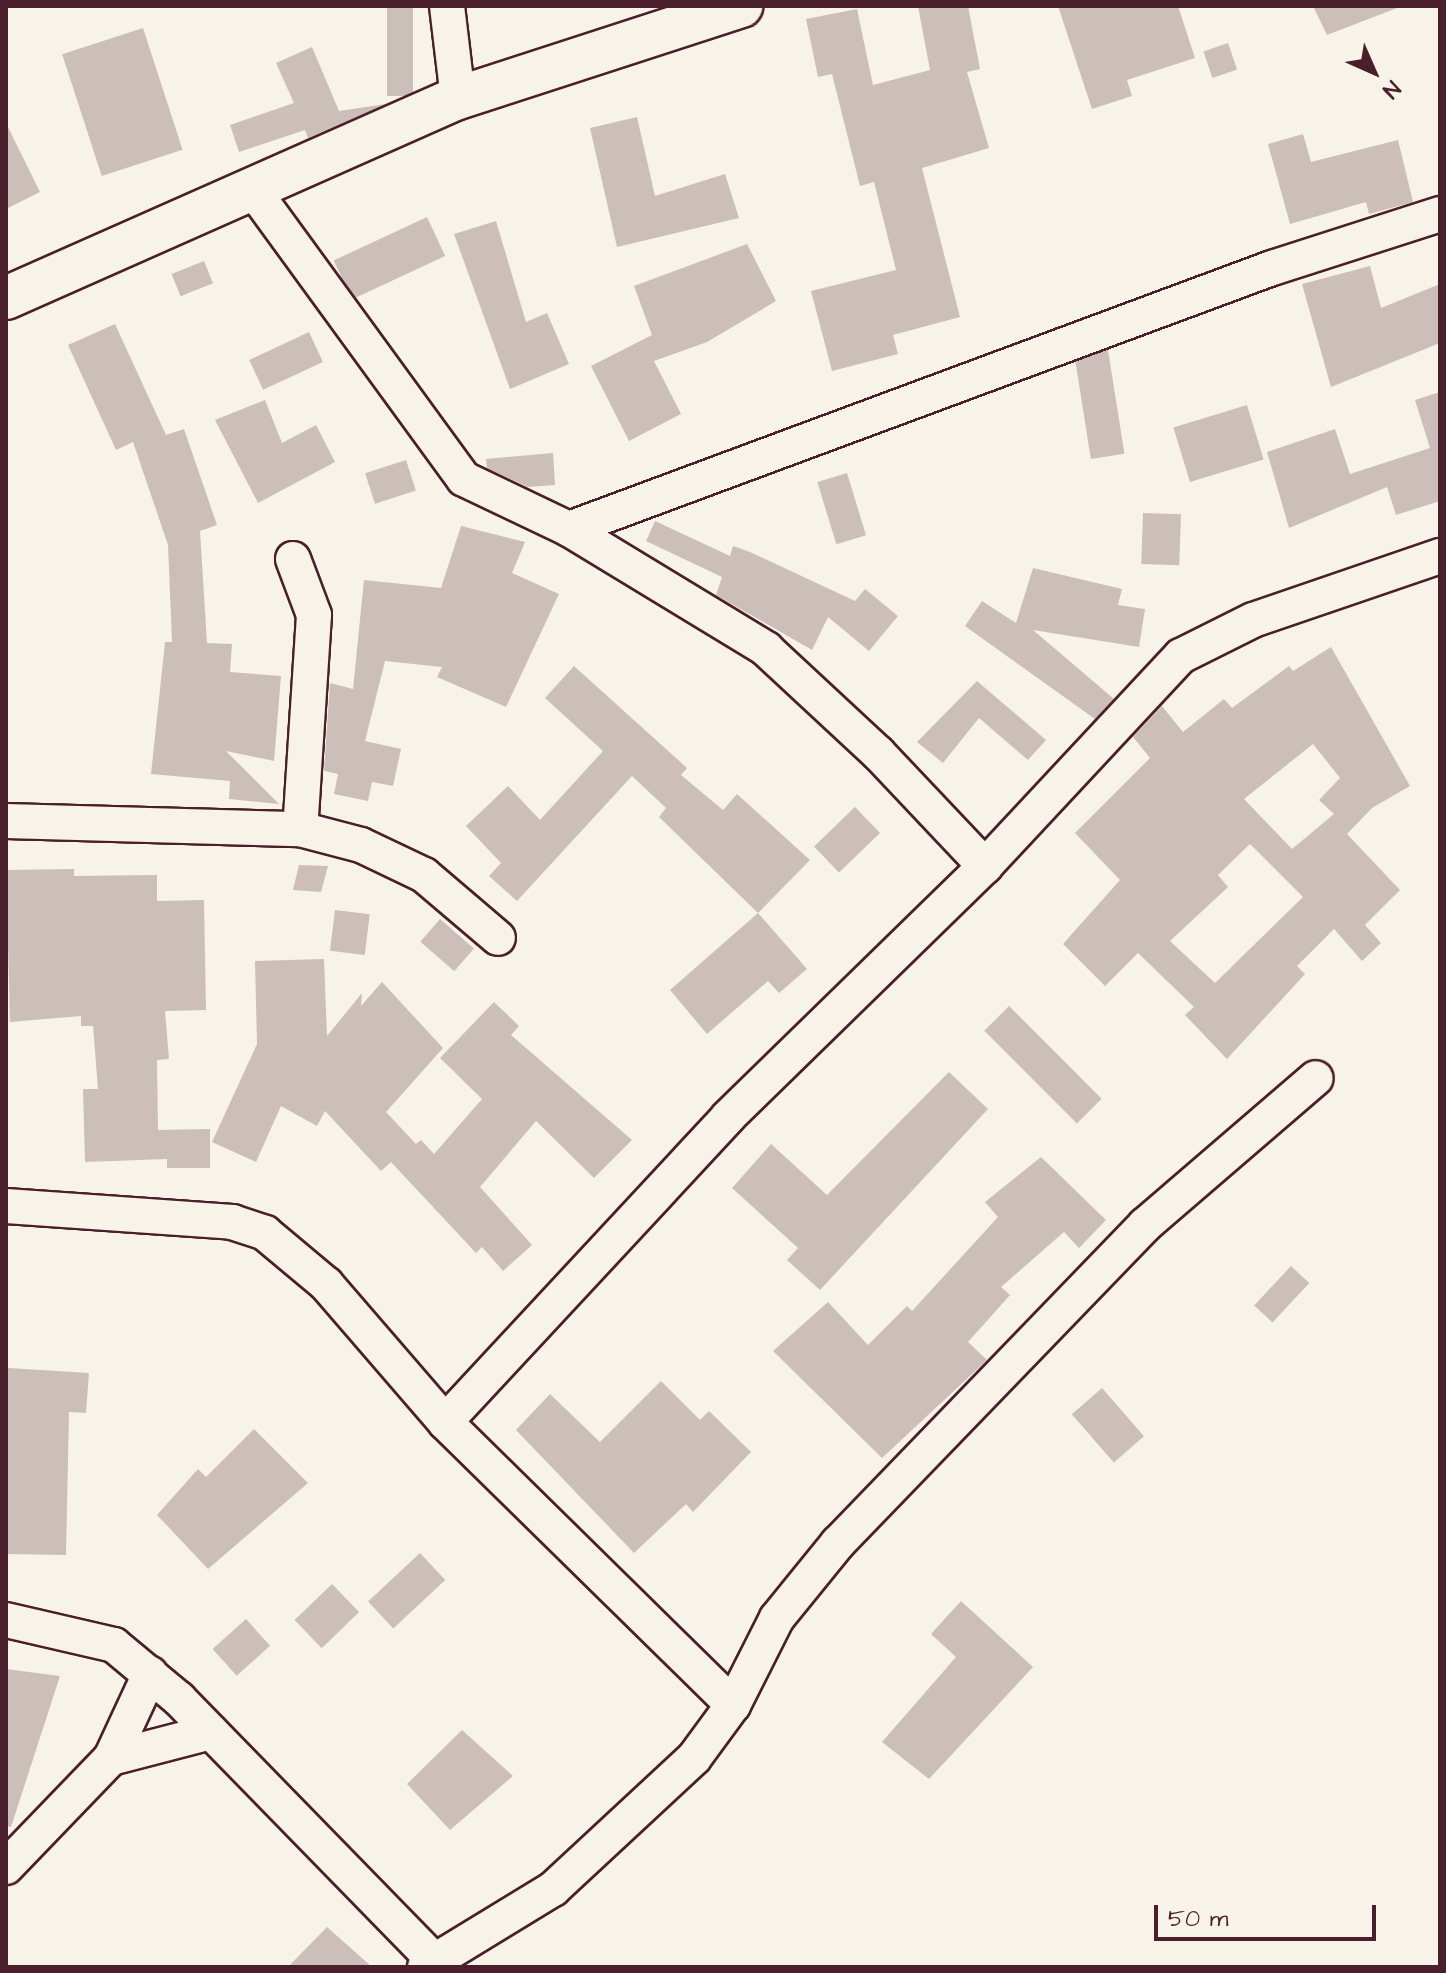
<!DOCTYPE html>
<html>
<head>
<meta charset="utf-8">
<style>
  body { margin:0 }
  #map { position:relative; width:1446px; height:1973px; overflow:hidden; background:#f7f3e8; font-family:"Architects Daughter",sans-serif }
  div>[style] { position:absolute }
  .building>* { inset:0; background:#ccbfb9; transform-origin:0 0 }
  .roads { filter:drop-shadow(2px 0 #4a1f2b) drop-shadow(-2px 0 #4a1f2b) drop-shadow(0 2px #4a1f2b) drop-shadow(0 -2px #4a1f2b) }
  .minor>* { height:34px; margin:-17px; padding:0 17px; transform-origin:17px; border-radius:17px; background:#f7f3e8 }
  .tertiary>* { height:42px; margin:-21px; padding:0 21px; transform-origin:21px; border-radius:21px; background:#f7f3e8 }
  span { translate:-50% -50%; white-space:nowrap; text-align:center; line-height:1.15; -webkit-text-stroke:8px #f7f3e8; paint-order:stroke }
  .frame { position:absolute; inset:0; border:8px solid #4a1f2b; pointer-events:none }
  .north { position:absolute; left:1334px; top:32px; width:80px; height:80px; -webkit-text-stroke:6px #f7f3e8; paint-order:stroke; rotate:135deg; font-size:22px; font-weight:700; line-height:32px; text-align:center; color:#4a1f2b }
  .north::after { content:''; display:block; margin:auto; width:28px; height:36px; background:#4a1f2b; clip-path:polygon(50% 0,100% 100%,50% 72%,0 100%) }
  .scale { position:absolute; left:1154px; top:1905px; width:222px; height:36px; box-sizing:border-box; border:4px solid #4a1f2b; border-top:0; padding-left:10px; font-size:24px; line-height:28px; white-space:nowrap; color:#4a1f2b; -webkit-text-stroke:6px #f7f3e8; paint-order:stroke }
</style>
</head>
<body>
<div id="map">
  <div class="building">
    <i style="left:387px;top:6px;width:26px;height:90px"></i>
    <i style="clip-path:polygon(918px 6px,968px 6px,980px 69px,967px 72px,989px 148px,922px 168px,960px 317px,893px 335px,898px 354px,832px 371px,811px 291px,896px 270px,874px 182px,860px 186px,832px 74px,818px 77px,806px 19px,857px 9px,873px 85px,930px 70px)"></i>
    <i style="clip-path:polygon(1058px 6px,1178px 6px,1195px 58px,1127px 80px,1132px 96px,1092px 109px)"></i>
    <i style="clip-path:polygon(1313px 6px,1397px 6px,1397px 8px,1327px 35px)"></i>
    <i style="left:143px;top:28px;width:128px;height:85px;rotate:72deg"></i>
    <i style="left:1228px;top:43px;width:28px;height:26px;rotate:71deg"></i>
    <i style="clip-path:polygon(312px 47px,339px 111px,386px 104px,308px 138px,305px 130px,239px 152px,230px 125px,294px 103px,276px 63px)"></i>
    <i style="clip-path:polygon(637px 117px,655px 196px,725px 174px,739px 218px,617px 247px,590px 128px)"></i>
    <i style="clip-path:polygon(6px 123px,40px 192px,6px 209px)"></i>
    <i style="clip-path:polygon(1303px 134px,1311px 162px,1398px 140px,1413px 202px,1369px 214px,1366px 202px,1290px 224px,1268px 144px)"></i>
    <i style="left:427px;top:217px;width:43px;height:103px;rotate:65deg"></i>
    <i style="clip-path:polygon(496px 221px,526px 322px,547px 313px,569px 364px,510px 389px,454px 234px)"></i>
    <i style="clip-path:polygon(747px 244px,776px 301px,707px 342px,654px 361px,681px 414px,629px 441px,591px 366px,652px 335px,634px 286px)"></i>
    <i style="left:204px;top:261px;width:24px;height:35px;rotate:68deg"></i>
    <i style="clip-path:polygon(1370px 266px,1381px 308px,1440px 284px,1440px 343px,1331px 387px,1302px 284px)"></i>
    <i style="clip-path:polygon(115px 324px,166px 435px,184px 429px,217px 525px,200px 531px,207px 643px,232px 644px,230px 672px,281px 676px,274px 761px,226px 751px,279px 804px,229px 799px,230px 781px,151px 774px,165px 642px,172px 642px,168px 545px,133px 442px,116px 450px,68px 345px)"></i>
    <i style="left:309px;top:332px;width:33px;height:66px;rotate:65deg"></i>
    <i style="left:1108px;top:350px;width:105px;height:34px;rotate:81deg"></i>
    <i style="clip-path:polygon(1440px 392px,1440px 501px,1396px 515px,1387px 487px,1289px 528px,1267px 452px,1335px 429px,1350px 474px,1430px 448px,1415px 400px)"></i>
    <i style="clip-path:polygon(265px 400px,282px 443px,316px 425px,335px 462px,258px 503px,215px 420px)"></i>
    <i style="left:1247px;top:405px;width:57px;height:77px;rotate:73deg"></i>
    <i style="clip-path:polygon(553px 453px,555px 485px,528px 487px,487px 468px,486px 459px)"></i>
    <i style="left:406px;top:460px;width:32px;height:43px;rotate:72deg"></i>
    <i style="left:847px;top:473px;width:65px;height:31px;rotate:73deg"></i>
    <i style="left:1143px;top:513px;width:38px;height:51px;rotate:2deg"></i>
    <i style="clip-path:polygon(655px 521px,730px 556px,733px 546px,750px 552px,855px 601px,865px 589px,898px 616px,869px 651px,828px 617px,812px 650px,716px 595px,722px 577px,646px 541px)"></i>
    <i style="clip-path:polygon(461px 526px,525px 542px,512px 573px,559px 594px,506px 707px,437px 677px,442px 667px,385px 661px,365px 741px,401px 749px,393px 786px,372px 782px,368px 801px,334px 794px,338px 774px,324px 771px,330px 683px,353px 689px,364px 580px,441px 588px)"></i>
    <i style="clip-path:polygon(1033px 568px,1122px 589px,1118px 605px,1145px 609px,1139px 647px,1033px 630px,1114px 699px,1095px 719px,965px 626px,982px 601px,1016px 623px)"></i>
    <i style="clip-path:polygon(evenodd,1331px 647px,1410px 786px,1372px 808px,1347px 834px,1400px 890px,1365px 925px,1381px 943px,1362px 961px,1334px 929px,1297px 966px,1305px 974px,1227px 1059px,1185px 1015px,1194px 1007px,1138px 953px,1105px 986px,1063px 944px,1120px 880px,1075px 833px,1150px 758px,1133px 737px,1162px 706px,1183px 732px,1224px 699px,1232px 708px,1289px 666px,1293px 671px,1331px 647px,1313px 744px,1340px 778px,1319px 800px,1334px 814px,1292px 849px,1244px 799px,1313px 744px,1331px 647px,1250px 844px,1303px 897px,1215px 983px,1170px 941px,1228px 887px,1218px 875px,1250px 844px)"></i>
    <i style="clip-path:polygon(574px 666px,687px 768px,681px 775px,723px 810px,737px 794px,810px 860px,758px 913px,659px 817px,666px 808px,632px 776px,517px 901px,489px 876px,501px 863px,466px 826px,508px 786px,540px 820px,603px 751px,545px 698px)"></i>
    <i style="clip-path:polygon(977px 681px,1046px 740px,1028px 760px,979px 718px,943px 763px,917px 742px)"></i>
    <i style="left:855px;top:807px;width:36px;height:57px;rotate:46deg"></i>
    <i style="clip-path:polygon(299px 865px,328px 866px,321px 892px,293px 890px)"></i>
    <i style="clip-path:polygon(74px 869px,74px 876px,157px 875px,157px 901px,204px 900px,206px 1010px,165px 1011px,169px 1059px,157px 1060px,158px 1130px,210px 1129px,210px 1168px,167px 1168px,167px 1159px,85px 1162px,83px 1089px,98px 1089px,93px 1026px,81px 1026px,81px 1016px,10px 1022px,6px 870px)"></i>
    <i style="left:335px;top:910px;width:35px;height:41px;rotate:7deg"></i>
    <i style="clip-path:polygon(758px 913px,807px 969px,779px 993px,768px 981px,707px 1034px,670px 990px)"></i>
    <i style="left:440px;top:919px;width:45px;height:30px;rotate:41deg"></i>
    <i style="clip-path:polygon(324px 959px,327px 1036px,362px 993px,361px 1006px,382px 982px,443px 1048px,386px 1112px,416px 1144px,421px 1140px,434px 1154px,482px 1099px,440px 1058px,494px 1002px,519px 1026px,511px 1035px,632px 1140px,594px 1178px,536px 1121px,480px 1187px,532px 1245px,503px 1271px,482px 1247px,476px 1253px,391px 1162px,381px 1171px,325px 1111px,317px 1126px,281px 1106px,256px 1162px,212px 1142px,257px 1044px,255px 961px)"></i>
    <i style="left:1009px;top:1006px;width:131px;height:35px;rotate:45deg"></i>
    <i style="clip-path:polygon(949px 1072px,988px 1109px,820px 1290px,787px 1260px,798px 1248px,732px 1188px,771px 1144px,827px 1195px)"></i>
    <i style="clip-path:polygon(1041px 1157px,1106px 1220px,1079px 1248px,1064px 1232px,1001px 1287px,1010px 1295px,968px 1342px,987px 1360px,882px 1458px,773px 1351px,828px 1302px,868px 1345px,907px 1306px,912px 1311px,998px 1217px,985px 1202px)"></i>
    <i style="left:1291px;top:1266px;width:25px;height:54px;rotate:43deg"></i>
    <i style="clip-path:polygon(8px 1368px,89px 1373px,86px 1413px,69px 1412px,66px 1555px,6px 1554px)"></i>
    <i style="clip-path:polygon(661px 1381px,700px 1420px,709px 1411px,751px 1452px,693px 1512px,686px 1504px,634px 1553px,516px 1430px,550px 1394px,600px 1442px)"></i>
    <i style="left:1102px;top:1388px;width:64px;height:40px;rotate:49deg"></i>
    <i style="clip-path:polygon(254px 1429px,308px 1483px,208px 1569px,157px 1515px,198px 1469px,206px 1477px)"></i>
    <i style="left:420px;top:1553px;width:37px;height:71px;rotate:47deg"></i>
    <i style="left:332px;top:1584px;width:39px;height:52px;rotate:46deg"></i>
    <i style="clip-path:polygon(961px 1601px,1033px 1667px,929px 1779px,882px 1742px,956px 1657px,931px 1634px)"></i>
    <i style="left:246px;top:1619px;width:36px;height:45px;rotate:48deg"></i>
    <i style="clip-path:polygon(6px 1669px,60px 1676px,11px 1827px,6px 1826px)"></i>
    <i style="clip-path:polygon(462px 1730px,513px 1776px,450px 1830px,407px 1784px)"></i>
    <i style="clip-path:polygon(327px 1927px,372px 1967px,288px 1967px)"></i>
  </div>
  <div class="roads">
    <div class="minor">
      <i style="left:447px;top:6px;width:93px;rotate:83.2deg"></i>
      <i style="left:251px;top:187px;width:361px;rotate:53.9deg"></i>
      <i style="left:464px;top:479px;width:116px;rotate:25.5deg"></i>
      <i style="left:569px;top:529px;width:231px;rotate:31.3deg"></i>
      <i style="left:766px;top:649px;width:153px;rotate:42.9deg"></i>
      <i style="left:878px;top:753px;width:156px;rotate:46.6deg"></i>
      <i style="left:569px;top:529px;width:750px;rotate:-20.37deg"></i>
      <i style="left:1272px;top:268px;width:176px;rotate:-17.8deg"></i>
      <i style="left:293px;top:559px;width:60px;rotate:69.4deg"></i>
      <i style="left:314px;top:615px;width:214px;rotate:93.7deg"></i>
      <i style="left:6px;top:821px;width:294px;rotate:1.6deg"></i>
      <i style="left:300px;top:829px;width:63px;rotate:14.7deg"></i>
      <i style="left:361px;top:845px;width:70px;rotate:25.5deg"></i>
      <i style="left:424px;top:875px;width:97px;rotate:40.4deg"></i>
      <i style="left:6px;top:1206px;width:227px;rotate:4deg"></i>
      <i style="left:232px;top:1222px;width:35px;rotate:18deg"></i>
      <i style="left:265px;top:1233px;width:80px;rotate:39.9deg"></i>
      <i style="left:326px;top:1284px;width:182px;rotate:49.2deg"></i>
      <i style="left:445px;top:1422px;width:404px;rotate:44.5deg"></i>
      <i style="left:445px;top:1422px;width:416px;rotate:-47.1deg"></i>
      <i style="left:728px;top:1117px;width:359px;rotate:-44.3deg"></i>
      <i style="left:985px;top:866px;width:287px;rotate:-47deg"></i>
      <i style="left:1181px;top:656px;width:80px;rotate:-26.6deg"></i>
      <i style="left:1253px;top:620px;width:198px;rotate:-18.9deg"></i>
      <i style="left:6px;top:1620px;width:111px;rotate:13deg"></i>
      <i style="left:114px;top:1645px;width:85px;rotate:39.7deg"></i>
      <i style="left:179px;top:1699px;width:361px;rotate:45.7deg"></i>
      <i style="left:111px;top:1758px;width:93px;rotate:-65.1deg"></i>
      <i style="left:6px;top:1867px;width:151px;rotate:-46.1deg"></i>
      <i style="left:111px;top:1758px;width:103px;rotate:-14.6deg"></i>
      <i style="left:425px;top:1967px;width:150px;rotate:-31.4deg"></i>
      <i style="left:553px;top:1889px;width:192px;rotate:-42.9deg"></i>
      <i style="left:694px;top:1758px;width:66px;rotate:-53.7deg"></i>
      <i style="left:733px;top:1705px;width:97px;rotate:-63.2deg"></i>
      <i style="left:777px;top:1618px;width:97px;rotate:-50.9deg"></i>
      <i style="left:838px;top:1543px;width:442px;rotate:-46deg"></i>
      <i style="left:1145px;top:1225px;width:225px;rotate:-40.7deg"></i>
    </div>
    <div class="tertiary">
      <i style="left:6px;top:298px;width:494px;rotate:-23.9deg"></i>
      <i style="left:458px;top:98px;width:298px;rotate:-18deg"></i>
    </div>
  </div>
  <div class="frame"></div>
  <div class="north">N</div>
  <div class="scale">50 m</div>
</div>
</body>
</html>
